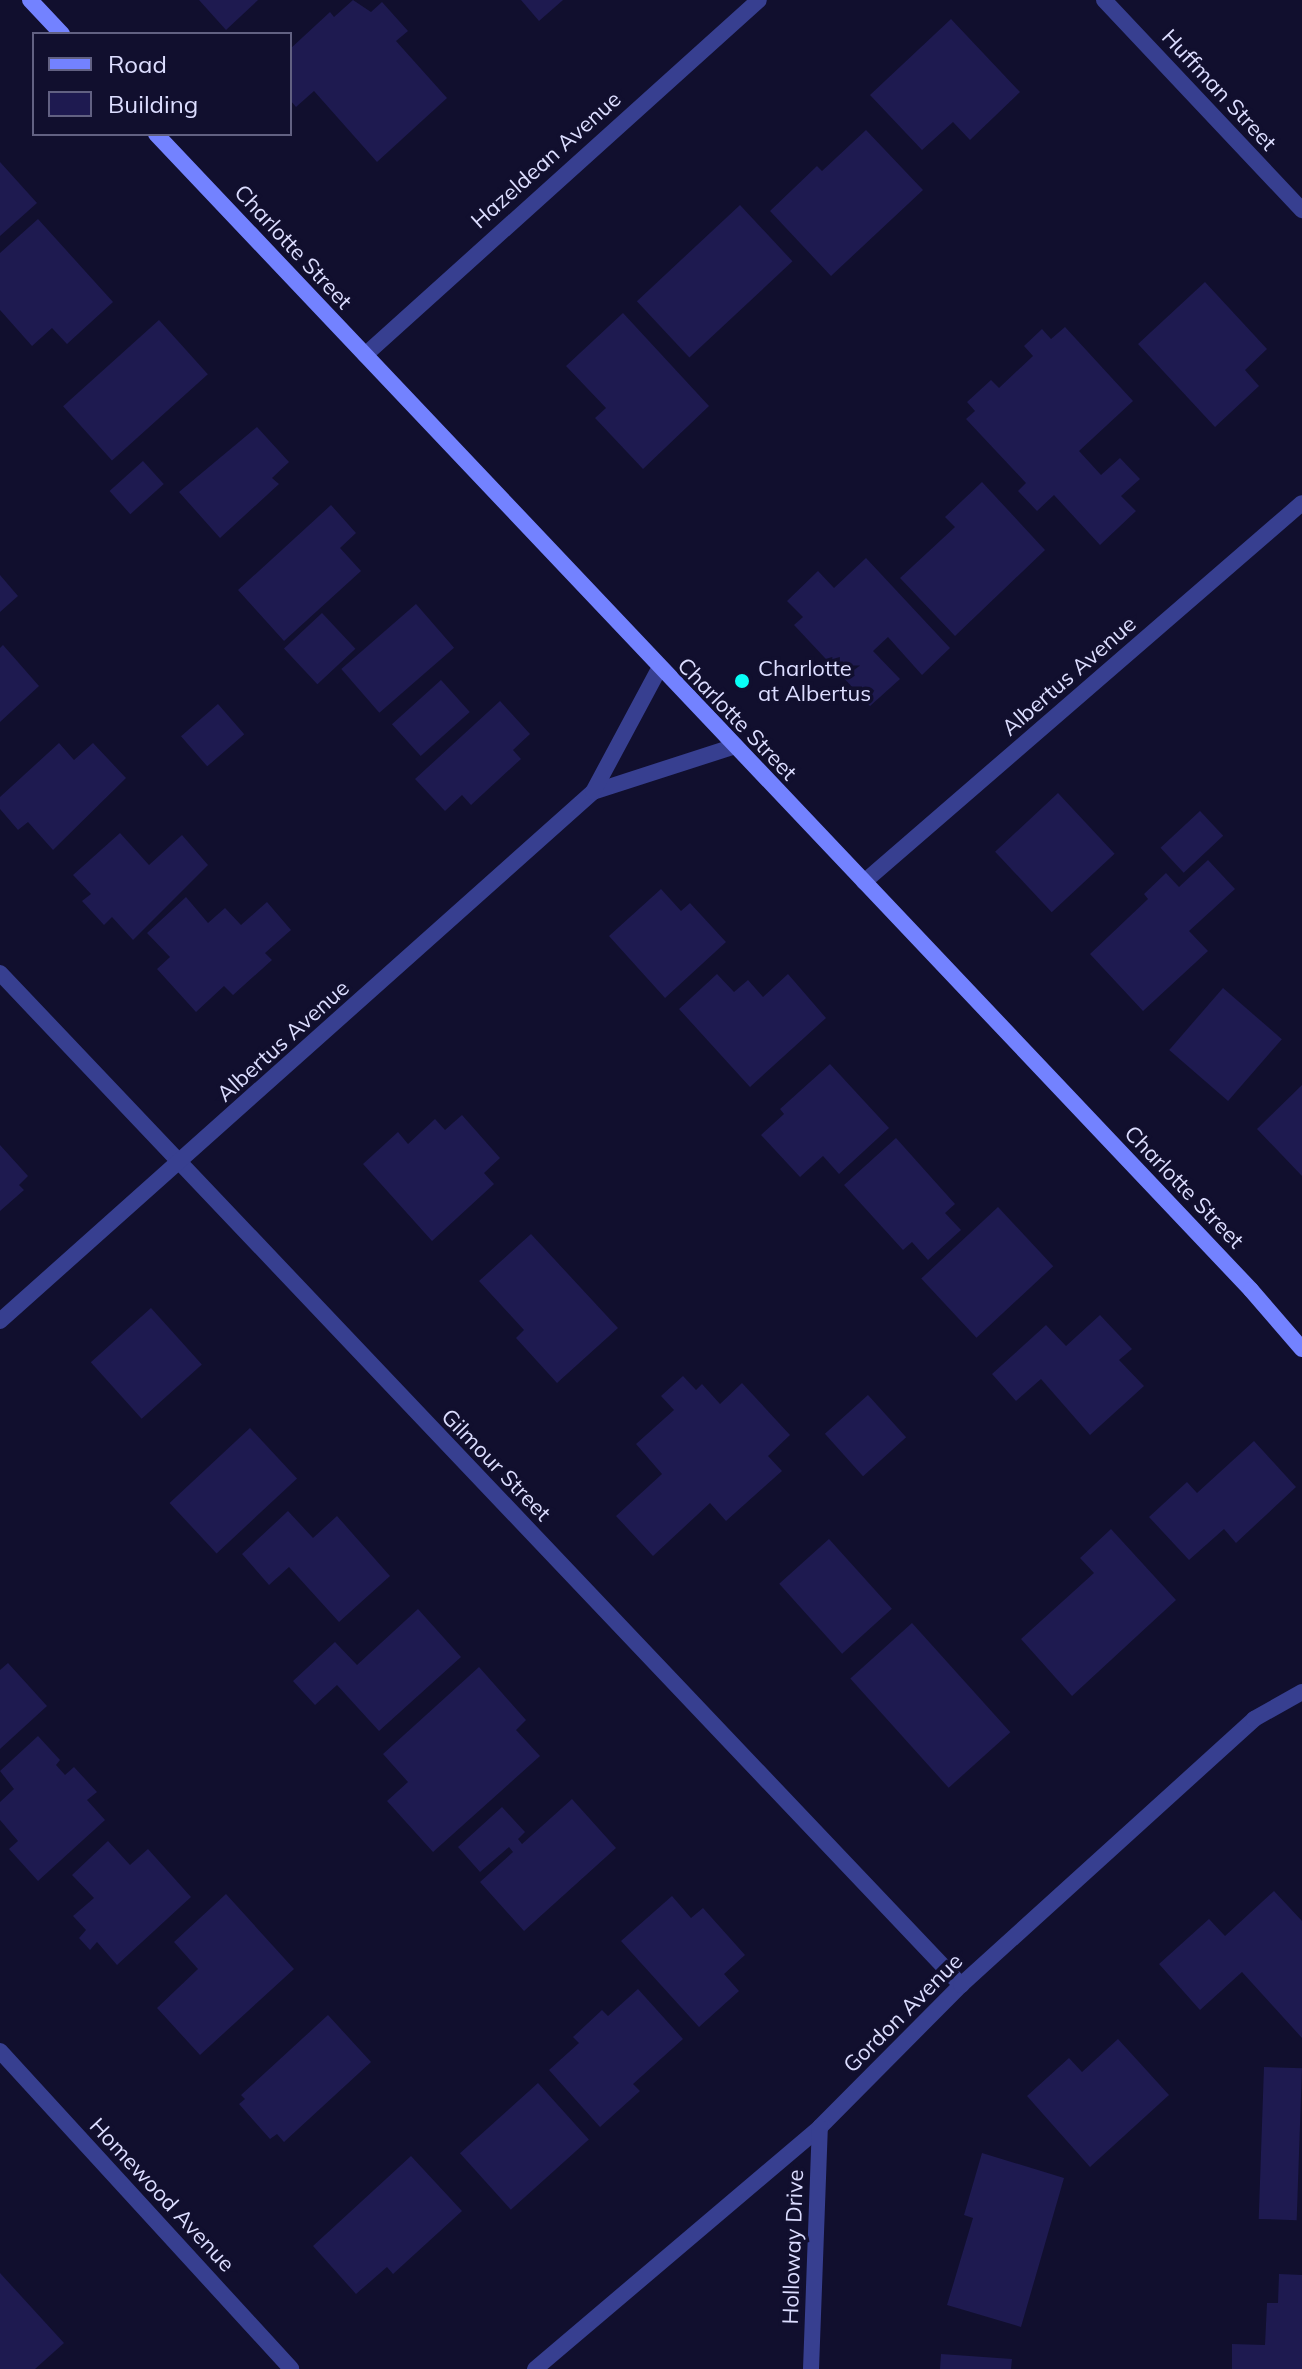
<!DOCTYPE html>
<html>
<head>
<meta charset="utf-8">
<style>
  body { margin:0 }
  #map { position:relative; width:1302px; height:2369px; overflow:hidden; background:#110f2e; font-family:Mulish,sans-serif }
  div>[style] { position:absolute }
  .building>* { inset:0; background:#1e1a50; transform-origin:0 0 }
  .street>* { height:16px; margin:-8px; padding:0 8px; transform-origin:8px; border-radius:8px; background:#373f90 }
  .secondary>* { height:16px; margin:-8px; padding:0 8px; transform-origin:8px; border-radius:8px; background:#7382ff }
  .dots>* { width:22px; height:22px; translate:-50% -50%; box-sizing:border-box; border:4px solid #110f2e; border-radius:50% }
  span { translate:-50% -50%; white-space:nowrap; text-align:center; line-height:1.15; -webkit-text-stroke:7px #110f2e; paint-order:stroke }
  .street-label { font-size:22px; color:#dcddff }
  .poi-label { font-size:22px; color:#dcddff }
  .left { translate:0 -50%; text-align:left }
  .legend { position:absolute; left:32px; top:32px; width:260px; height:104px; box-sizing:border-box; background:#110f2e; border:2px solid #626182; margin:0; padding:10px 14px; list-style:none; font-size:24px; color:#dcddff }
  .legend li { display:flex; align-items:center; gap:16px; height:40px }
  .legend b { width:40px; border:2px solid #626182 }
</style>
</head>
<body>
<div id="map">
  <div class="building">
    <i style="clip-path:polygon(199px 0,258px 0,226px 30px)"></i>
    <i style="clip-path:polygon(353px 0,371px 12px,382px 2px,408px 31px,396px 41px,447px 98px,377px 162px,314px 91px,296px 107px,290px 100px,290px 49px,330px 12px,334px 17px)"></i>
    <i style="clip-path:polygon(521px 0,563px 0,539px 21px)"></i>
    <i style="clip-path:polygon(951px 19px,1020px 92px,970px 140px,953px 122px,922px 150px,870px 95px)"></i>
    <i style="clip-path:polygon(866px 130px,923px 190px,831px 276px,770px 211px,817px 166px,822px 171px)"></i>
    <i style="clip-path:polygon(0 162px,37px 203px,0 236px)"></i>
    <i style="left:740px;top:205px;width:77px;height:141px;rotate:47deg"></i>
    <i style="clip-path:polygon(38px 219px,113px 302px,67px 344px,52px 328px,32px 346px,0 310px,0 253px)"></i>
    <i style="clip-path:polygon(1205px 282px,1267px 349px,1245px 370px,1259px 386px,1215px 427px,1138px 344px)"></i>
    <i style="clip-path:polygon(623px 313px,709px 406px,643px 469px,595px 418px,606px 408px,566px 366px)"></i>
    <i style="left:159px;top:320px;width:73px;height:129px;rotate:48deg"></i>
    <i style="clip-path:polygon(1065px 327px,1133px 401px,1079px 451px,1101px 475px,1120px 458px,1140px 479px,1121px 496px,1136px 511px,1100px 545px,1054px 495px,1037px 511px,1018px 491px,1026px 483px,966px 419px,975px 411px,967px 402px,991px 380px,999px 388px,1033px 356px,1024px 346px,1042px 329px,1051px 339px)"></i>
    <i style="clip-path:polygon(257px 427px,289px 462px,272px 478px,279px 484px,220px 538px,179px 492px)"></i>
    <i style="left:143px;top:461px;width:31px;height:45px;rotate:48deg"></i>
    <i style="clip-path:polygon(982px 482px,1045px 550px,955px 636px,900px 578px,955px 527px,945px 517px)"></i>
    <i style="clip-path:polygon(331px 505px,356px 533px,340px 548px,361px 571px,284px 641px,238px 590px)"></i>
    <i style="clip-path:polygon(866px 558px,950px 648px,922px 675px,888px 637px,873px 651px,900px 679px,870px 706px,794px 625px,803px 617px,787px 601px,818px 571px,834px 588px)"></i>
    <i style="clip-path:polygon(0 575px,18px 596px,0 612px)"></i>
    <i style="left:416px;top:604px;width:58px;height:99px;rotate:49deg"></i>
    <i style="left:322px;top:613px;width:49px;height:52px;rotate:47deg"></i>
    <i style="clip-path:polygon(3px 645px,39px 686px,0 722px,0 648px)"></i>
    <i style="left:441px;top:680px;width:43px;height:66px;rotate:48deg"></i>
    <i style="clip-path:polygon(500px 701px,530px 734px,513px 750px,521px 759px,471px 805px,462px 795px,445px 811px,415px 779px)"></i>
    <i style="left:218px;top:704px;width:40px;height:49px;rotate:49deg"></i>
    <i style="clip-path:polygon(59px 743px,74px 760px,93px 743px,126px 778px,53px 850px,28px 822px,18px 830px,0 809px,0 797px)"></i>
    <i style="left:1058px;top:793px;width:83px;height:86px;rotate:47deg"></i>
    <i style="left:1200px;top:811px;width:34px;height:54px;rotate:47deg"></i>
    <i style="clip-path:polygon(120px 833px,149px 865px,182px 835px,208px 865px,133px 940px,112px 917px,104px 925px,82px 901px,91px 894px,73px 875px)"></i>
    <i style="clip-path:polygon(1208px 860px,1235px 889px,1189px 931px,1208px 951px,1143px 1011px,1090px 954px,1148px 899px,1144px 894px,1166px 873px,1179px 887px)"></i>
    <i style="clip-path:polygon(661px 889px,681px 911px,690px 903px,726px 942px,665px 998px,609px 936px)"></i>
    <i style="clip-path:polygon(186px 897px,208px 923px,225px 908px,241px 925px,267px 902px,291px 930px,265px 953px,272px 960px,233px 995px,224px 986px,196px 1012px,157px 969px,170px 957px,147px 933px)"></i>
    <i style="clip-path:polygon(717px 974px,734px 992px,748px 980px,763px 997px,788px 974px,826px 1018px,750px 1087px,679px 1009px)"></i>
    <i style="left:1223px;top:988px;width:78px;height:82px;rotate:41deg"></i>
    <i style="clip-path:polygon(830px 1064px,889px 1128px,839px 1174px,823px 1156px,800px 1177px,761px 1135px,784px 1114px,780px 1109px)"></i>
    <i style="clip-path:polygon(1302px 1085px,1302px 1176px,1257px 1129px)"></i>
    <i style="clip-path:polygon(462px 1115px,500px 1158px,484px 1173px,494px 1184px,432px 1241px,363px 1164px,398px 1132px,408px 1144px,435px 1119px,445px 1130px)"></i>
    <i style="clip-path:polygon(896px 1138px,955px 1204px,945px 1213px,961px 1230px,928px 1260px,912px 1242px,903px 1250px,844px 1185px)"></i>
    <i style="clip-path:polygon(0 1145px,28px 1176px,19px 1185px,24px 1190px,0 1211px)"></i>
    <i style="left:998px;top:1207px;width:81px;height:105px;rotate:47deg"></i>
    <i style="clip-path:polygon(531px 1234px,618px 1328px,557px 1383px,516px 1338px,524px 1330px,479px 1281px)"></i>
    <i style="left:151px;top:1308px;width:76px;height:81px;rotate:48deg"></i>
    <i style="clip-path:polygon(1100px 1315px,1132px 1349px,1119px 1360px,1144px 1386px,1090px 1435px,1041px 1379px,1016px 1401px,992px 1374px,1046px 1325px,1066px 1346px)"></i>
    <i style="clip-path:polygon(683px 1376px,696px 1390px,702px 1384px,720px 1404px,742px 1383px,790px 1435px,768px 1456px,782px 1471px,726px 1521px,710px 1503px,653px 1556px,616px 1516px,662px 1474px,636px 1444px,674px 1410px,661px 1396px)"></i>
    <i style="left:868px;top:1395px;width:57px;height:58px;rotate:48deg"></i>
    <i style="left:250px;top:1428px;width:69px;height:110px;rotate:47deg"></i>
    <i style="clip-path:polygon(1254px 1441px,1296px 1487px,1236px 1543px,1224px 1529px,1189px 1560px,1149px 1517px,1187px 1482px,1197px 1493px)"></i>
    <i style="clip-path:polygon(288px 1511px,313px 1538px,337px 1516px,390px 1576px,339px 1622px,289px 1567px,269px 1585px,242px 1554px)"></i>
    <i style="clip-path:polygon(1111px 1529px,1176px 1600px,1072px 1696px,1021px 1639px,1094px 1573px,1080px 1558px)"></i>
    <i style="left:829px;top:1539px;width:94px;height:67px;rotate:48deg"></i>
    <i style="clip-path:polygon(418px 1609px,461px 1657px,379px 1731px,337px 1685px,315px 1705px,293px 1681px,335px 1642px,357px 1665px)"></i>
    <i style="left:912px;top:1623px;width:147px;height:83px;rotate:48deg"></i>
    <i style="clip-path:polygon(8px 1663px,47px 1706px,0 1749px,0 1670px)"></i>
    <i style="clip-path:polygon(479px 1667px,526px 1720px,516px 1730px,540px 1756px,433px 1852px,387px 1801px,408px 1782px,383px 1754px)"></i>
    <i style="clip-path:polygon(38px 1736px,60px 1760px,56px 1765px,65px 1775px,74px 1767px,97px 1792px,87px 1800px,105px 1820px,38px 1881px,9px 1849px,18px 1841px,0 1820px,0 1802px,14px 1789px,0 1771px)"></i>
    <i style="clip-path:polygon(572px 1799px,616px 1848px,524px 1931px,480px 1882px,513px 1852px,509px 1847px,480px 1872px,458px 1847px,502px 1807px,525px 1832px,518px 1839px,522px 1844px)"></i>
    <i style="clip-path:polygon(108px 1841px,130px 1865px,148px 1849px,191px 1897px,117px 1965px,97px 1942px,90px 1950px,79px 1938px,86px 1930px,73px 1916px,94px 1898px,72px 1875px)"></i>
    <i style="clip-path:polygon(1274px 1891px,1302px 1921px,1302px 2038px,1242px 1972px,1200px 2010px,1159px 1964px,1209px 1919px,1225px 1936px)"></i>
    <i style="clip-path:polygon(226px 1894px,294px 1969px,200px 2055px,157px 2008px,198px 1969px,174px 1942px)"></i>
    <i style="clip-path:polygon(672px 1896px,691px 1918px,703px 1908px,745px 1955px,724px 1974px,739px 1991px,699px 2027px,621px 1941px)"></i>
    <i style="clip-path:polygon(638px 1989px,683px 2039px,633px 2084px,640px 2091px,600px 2127px,549px 2070px,579px 2043px,573px 2037px,602px 2010px,608px 2016px)"></i>
    <i style="clip-path:polygon(328px 2015px,371px 2062px,284px 2142px,277px 2134px,270px 2139px,239px 2104px,245px 2099px,241px 2095px)"></i>
    <i style="clip-path:polygon(1118px 2039px,1169px 2095px,1090px 2167px,1027px 2096px,1069px 2058px,1082px 2072px)"></i>
    <i style="left:1264px;top:2067px;width:38px;height:152px;rotate:2deg"></i>
    <i style="left:538px;top:2083px;width:76px;height:105px;rotate:48deg"></i>
    <i style="clip-path:polygon(982px 2153px,1064px 2178px,1021px 2327px,947px 2305px,973px 2218px,964px 2215px)"></i>
    <i style="clip-path:polygon(411px 2156px,462px 2211px,393px 2274px,387px 2267px,356px 2294px,313px 2246px)"></i>
    <i style="clip-path:polygon(0 2273px,64px 2343px,35px 2369px,0 2369px)"></i>
    <i style="clip-path:polygon(1279px 2274px,1302px 2275px,1302px 2369px,1232px 2369px,1232px 2344px,1265px 2345px,1267px 2303px,1278px 2303px)"></i>
    <i style="clip-path:polygon(941px 2354px,1012px 2359px,1011px 2369px,940px 2369px)"></i>
  </div>
  <div class="street">
    <i style="left:1104px;top:0;width:289px;rotate:46.7deg"></i>
    <i style="left:365px;top:355px;width:530px;rotate:-42.02deg"></i>
    <i style="left:593px;top:792px;width:146px;rotate:-17.9deg"></i>
    <i style="left:864px;top:882px;width:579px;rotate:-40.87deg"></i>
    <i style="left:0;top:973px;width:1396px;rotate:46.48deg"></i>
    <i style="left:0;top:1321px;width:795px;rotate:-41.74deg"></i>
    <i style="left:593px;top:792px;width:140px;rotate:-61.8deg"></i>
    <i style="left:0;top:2051px;width:431px;rotate:47.5deg"></i>
    <i style="left:535px;top:2369px;width:374px;rotate:-40.3deg"></i>
    <i style="left:820px;top:2127px;width:200px;rotate:-45.2deg"></i>
    <i style="left:961px;top:1985px;width:396px;rotate:-42.2deg"></i>
    <i style="left:1254px;top:1719px;width:55px;rotate:-29.4deg"></i>
    <i style="left:811px;top:2369px;width:242px;rotate:-87.9deg"></i>
  </div>
  <div class="secondary">
    <i style="left:30px;top:0;width:47px;rotate:46.7deg"></i>
    <i style="left:156px;top:134px;width:1592px;rotate:46.55deg"></i>
    <i style="left:1251px;top:1290px;width:78px;rotate:49.2deg"></i>
  </div>
  <div class="dots">
    <i style="left:742px;top:681px;background:#08fff7"></i>
  </div>
  <div class="street-label">
    <span style="left:1219px;top:90px;rotate:47deg">Huffman Street</span>
    <span style="left:546px;top:160px;rotate:-42deg">Hazeldean Avenue</span>
    <span style="left:293px;top:247px;rotate:47deg">Charlotte Street</span>
    <span style="left:1069px;top:676px;rotate:-41deg">Albertus Avenue</span>
    <span style="left:737px;top:719px;rotate:46deg">Charlotte Street</span>
    <span style="left:283px;top:1041px;rotate:-42deg">Albertus Avenue</span>
    <span style="left:1184px;top:1187px;rotate:46deg">Charlotte Street</span>
    <span style="left:496px;top:1465px;rotate:46deg">Gilmour Street</span>
    <span style="left:903px;top:2013px;rotate:-45deg">Gordon Avenue</span>
    <span style="left:162px;top:2195px;rotate:47deg">Homewood Avenue</span>
    <span style="left:793px;top:2247px;rotate:-88deg">Holloway Drive</span>
  </div>
  <div class="poi-label">
    <span class="left" style="left:758px;top:681px">Charlotte<br>at Albertus</span>
  </div>
  <ul class="legend">
  <li><b style="height:10px;background:#7382ff"></b>Road</li>
  <li><b style="height:22px;background:#1e1a50"></b>Building</li>
  </ul>
</div>
</body>
</html>
